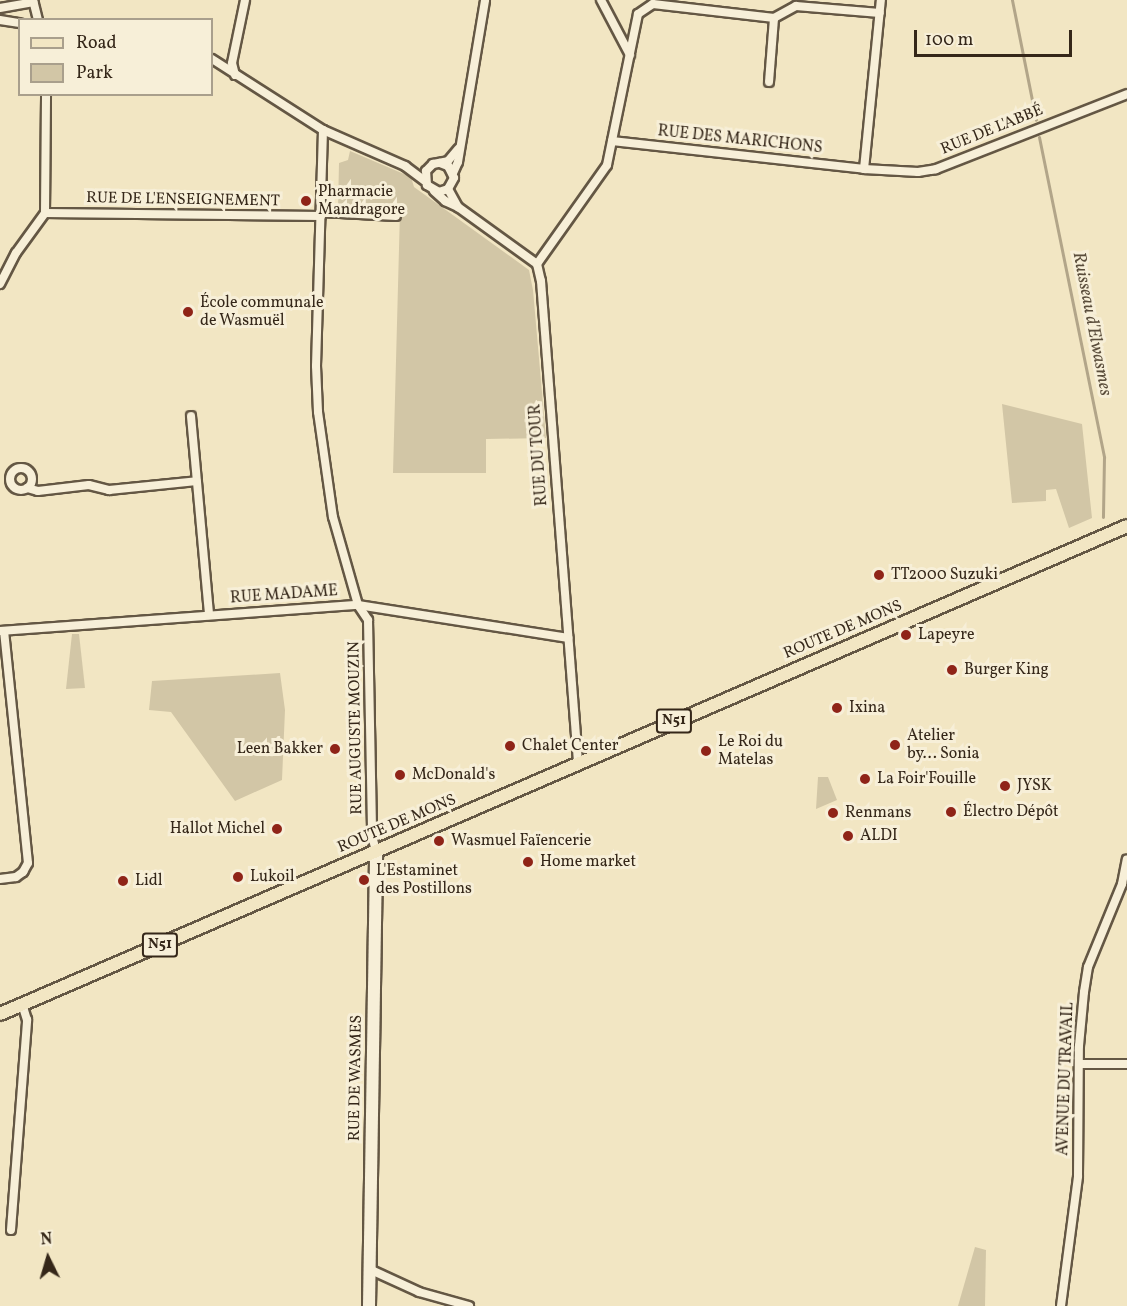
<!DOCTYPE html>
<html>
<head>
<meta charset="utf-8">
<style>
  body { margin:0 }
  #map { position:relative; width:1127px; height:1306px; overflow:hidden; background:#f2e6c3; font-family:Vollkorn,serif }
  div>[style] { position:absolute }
  .green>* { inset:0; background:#d2c6a6 }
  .stream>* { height:3px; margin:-1.5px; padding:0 1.5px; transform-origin:1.5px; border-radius:1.5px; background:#b2a589 }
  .roads { filter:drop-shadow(2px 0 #645744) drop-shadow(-2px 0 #645744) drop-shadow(0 2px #645744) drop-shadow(0 -2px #645744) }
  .street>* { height:8px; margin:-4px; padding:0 4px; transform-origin:4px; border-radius:4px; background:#f7efd8 }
  .street>.ring { margin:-4px; padding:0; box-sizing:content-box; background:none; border:8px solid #f7efd8; border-radius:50% }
  .secondary>* { height:12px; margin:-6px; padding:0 6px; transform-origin:6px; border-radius:6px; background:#f7efd8 }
  .primary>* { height:12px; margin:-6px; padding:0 6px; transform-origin:6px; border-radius:6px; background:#f2e6c3 }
  .dots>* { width:16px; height:16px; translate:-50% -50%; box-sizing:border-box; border:3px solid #f7efd8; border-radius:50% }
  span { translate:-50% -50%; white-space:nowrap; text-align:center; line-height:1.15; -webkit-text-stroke:6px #f7efd8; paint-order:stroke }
  .shield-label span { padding:2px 4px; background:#f7efd8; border:2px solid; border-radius:4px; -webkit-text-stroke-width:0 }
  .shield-label { font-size:15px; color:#352719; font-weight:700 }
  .street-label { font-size:16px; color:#352719 }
  .poi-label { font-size:16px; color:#352719 }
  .left { translate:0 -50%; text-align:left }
  .right { translate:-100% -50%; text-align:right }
  .water-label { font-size:18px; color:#5a4d3b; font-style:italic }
  .legend { position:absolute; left:18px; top:18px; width:195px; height:78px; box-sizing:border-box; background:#f7efd8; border:2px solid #a99f8c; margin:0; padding:8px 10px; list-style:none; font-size:18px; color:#352719 }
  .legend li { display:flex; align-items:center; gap:12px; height:30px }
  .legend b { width:30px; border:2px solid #a99f8c }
  .north { position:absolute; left:18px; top:1228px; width:60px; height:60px; -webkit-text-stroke:4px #f7efd8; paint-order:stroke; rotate:355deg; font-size:16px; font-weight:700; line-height:24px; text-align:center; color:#352719 }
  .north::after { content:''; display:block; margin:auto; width:21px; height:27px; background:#352719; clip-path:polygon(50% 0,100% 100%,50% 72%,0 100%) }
  .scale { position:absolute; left:914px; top:30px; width:158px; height:27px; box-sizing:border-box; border:3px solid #352719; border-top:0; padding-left:8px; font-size:18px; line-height:21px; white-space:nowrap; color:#352719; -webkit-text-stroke:4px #f7efd8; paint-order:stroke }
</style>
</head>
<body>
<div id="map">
  <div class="green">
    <i style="clip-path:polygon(350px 151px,411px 177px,414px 187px,529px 270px,533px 290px,546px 438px,486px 439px,486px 473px,393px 473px,400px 211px,338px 208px,339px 163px,348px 160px)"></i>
    <i style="clip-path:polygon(1002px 404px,1082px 424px,1092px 518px,1069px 528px,1056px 489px,1046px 490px,1046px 501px,1012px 503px)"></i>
    <i style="clip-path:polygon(72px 634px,79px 634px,85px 688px,66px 689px)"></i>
    <i style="clip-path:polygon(280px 673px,285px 710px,282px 780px,235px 801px,171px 712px,149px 710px,152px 681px)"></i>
    <i style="clip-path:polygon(818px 777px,828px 777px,837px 800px,816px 809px)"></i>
    <i style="clip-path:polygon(975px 1247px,986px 1250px,985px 1306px,958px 1306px)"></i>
  </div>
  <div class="stream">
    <i style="left:1012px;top:0;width:122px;rotate:78.7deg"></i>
    <i style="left:1039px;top:137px;width:327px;rotate:78.5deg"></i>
    <i style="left:1104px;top:457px;width:60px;rotate:91deg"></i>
  </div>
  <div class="roads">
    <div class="street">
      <i style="left:33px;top:0;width:21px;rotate:76deg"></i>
      <i style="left:601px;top:0;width:62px;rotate:62.2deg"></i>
      <i style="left:0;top:8px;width:34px;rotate:-10deg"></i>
      <i style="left:0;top:20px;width:20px;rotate:9deg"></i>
      <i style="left:212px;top:59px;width:132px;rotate:32.6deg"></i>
      <i style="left:323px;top:130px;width:90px;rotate:23.7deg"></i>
      <i style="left:405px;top:166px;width:25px;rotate:37deg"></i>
      <i style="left:235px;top:75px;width:12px;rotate:-104deg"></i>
      <i style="left:232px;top:63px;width:64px;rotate:-78.3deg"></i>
      <i style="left:769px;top:82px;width:64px;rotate:-85.5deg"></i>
      <i style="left:323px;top:130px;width:236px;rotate:91.7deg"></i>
      <i style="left:316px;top:366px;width:46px;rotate:87.5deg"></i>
      <i style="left:318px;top:412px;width:106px;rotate:81.9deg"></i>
      <i style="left:333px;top:517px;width:91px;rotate:74.1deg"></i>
      <i style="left:358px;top:605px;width:18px;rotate:56deg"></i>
      <i style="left:368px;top:620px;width:216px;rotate:88.9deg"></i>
      <i style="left:372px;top:836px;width:16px;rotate:75deg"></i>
      <i style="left:612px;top:141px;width:254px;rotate:6.3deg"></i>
      <i style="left:864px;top:169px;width:54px;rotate:3.2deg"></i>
      <i style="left:918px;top:172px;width:18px;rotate:-9deg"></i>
      <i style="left:936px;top:169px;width:205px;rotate:-21.4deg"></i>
      <i style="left:440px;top:163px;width:9px;rotate:21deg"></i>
      <i style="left:448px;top:166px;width:13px;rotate:63deg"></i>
      <i style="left:454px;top:178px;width:13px;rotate:119deg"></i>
      <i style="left:448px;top:189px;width:9px;rotate:162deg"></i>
      <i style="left:439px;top:192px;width:14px;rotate:-150deg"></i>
      <i style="left:427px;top:185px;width:14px;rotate:-94deg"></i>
      <i style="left:426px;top:171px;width:10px;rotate:-45deg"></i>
      <i style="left:433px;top:164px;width:15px;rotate:-11deg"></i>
      <i style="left:448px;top:161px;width:16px;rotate:-50deg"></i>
      <i style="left:864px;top:169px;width:170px;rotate:-84.3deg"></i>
      <i style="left:453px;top:173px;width:12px;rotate:-66deg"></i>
      <i style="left:458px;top:162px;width:164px;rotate:-80.5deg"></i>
      <i style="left:448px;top:189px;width:21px;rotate:61deg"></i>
      <i style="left:458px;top:207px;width:97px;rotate:35.8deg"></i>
      <i style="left:537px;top:264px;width:17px;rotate:77deg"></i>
      <i style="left:541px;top:281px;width:483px;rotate:85.6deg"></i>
      <i style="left:434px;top:191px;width:15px;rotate:42deg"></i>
      <i style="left:445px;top:201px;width:14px;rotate:25deg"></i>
      <i style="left:321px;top:212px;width:75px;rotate:3.1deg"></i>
      <i style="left:45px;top:213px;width:276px;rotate:0.6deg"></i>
      <i style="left:537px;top:264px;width:121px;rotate:-54.7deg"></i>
      <i style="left:607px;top:165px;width:154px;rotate:-78.4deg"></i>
      <i style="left:638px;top:14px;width:18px;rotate:-34deg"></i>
      <i style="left:653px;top:4px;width:122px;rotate:6.6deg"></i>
      <i style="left:774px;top:18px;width:25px;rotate:-29deg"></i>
      <i style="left:796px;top:6px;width:84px;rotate:4.8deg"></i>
      <i style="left:0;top:284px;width:35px;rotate:-63deg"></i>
      <i style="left:16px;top:253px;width:49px;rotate:-54.1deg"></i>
      <i style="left:45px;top:213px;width:119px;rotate:-89.5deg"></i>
      <i style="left:191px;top:416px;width:200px;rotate:84.8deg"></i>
      <i class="ring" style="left:10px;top:468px;width:14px;height:14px"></i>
      <i style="left:27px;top:488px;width:11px;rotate:15deg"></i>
      <i style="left:38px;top:491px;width:51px;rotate:-6.7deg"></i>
      <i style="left:89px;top:485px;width:21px;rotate:14deg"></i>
      <i style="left:109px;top:490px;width:88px;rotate:-5.8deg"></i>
      <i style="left:0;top:631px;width:359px;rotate:-4.2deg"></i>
      <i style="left:358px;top:605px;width:213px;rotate:8.9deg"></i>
      <i style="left:0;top:879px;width:16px;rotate:-7deg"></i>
      <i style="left:16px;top:877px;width:9px;rotate:-36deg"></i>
      <i style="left:23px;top:872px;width:10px;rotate:-61deg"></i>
      <i style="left:28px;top:863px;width:233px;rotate:-95.9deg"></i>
      <i style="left:1080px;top:1064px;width:47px"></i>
      <i style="left:11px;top:1230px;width:211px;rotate:-85.6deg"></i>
      <i style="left:27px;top:1020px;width:17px;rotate:-107deg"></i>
      <i style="left:369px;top:1269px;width:55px;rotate:24.7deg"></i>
      <i style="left:419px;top:1292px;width:52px;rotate:15.6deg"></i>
      <i style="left:1061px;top:1306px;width:131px;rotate:-82.5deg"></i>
      <i style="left:1078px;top:1176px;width:130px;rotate:-89.6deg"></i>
      <i style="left:1079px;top:1046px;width:54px;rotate:-84.7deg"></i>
      <i style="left:1084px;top:992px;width:25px;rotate:-81deg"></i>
      <i style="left:1088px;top:967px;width:90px;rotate:-67.7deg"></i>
      <i style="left:1122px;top:884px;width:25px;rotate:-79deg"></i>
    </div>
    <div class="secondary">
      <i style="left:369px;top:1306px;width:455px;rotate:-89.1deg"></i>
    </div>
    <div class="primary">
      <i style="left:0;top:1014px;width:1228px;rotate:-23.41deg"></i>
    </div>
  </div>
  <div class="dots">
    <i style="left:306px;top:201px;background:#8f2418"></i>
    <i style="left:188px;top:312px;background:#8f2418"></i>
    <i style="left:879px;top:575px;background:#8f2418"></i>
    <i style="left:906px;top:635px;background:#8f2418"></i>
    <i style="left:952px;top:670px;background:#8f2418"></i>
    <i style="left:837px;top:708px;background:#8f2418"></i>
    <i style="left:895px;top:745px;background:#8f2418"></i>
    <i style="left:510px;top:746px;background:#8f2418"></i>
    <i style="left:335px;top:749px;background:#8f2418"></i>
    <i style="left:706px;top:751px;background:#8f2418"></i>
    <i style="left:400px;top:775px;background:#8f2418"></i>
    <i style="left:865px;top:779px;background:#8f2418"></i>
    <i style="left:1005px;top:786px;background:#8f2418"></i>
    <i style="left:951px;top:812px;background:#8f2418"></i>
    <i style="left:833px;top:813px;background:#8f2418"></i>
    <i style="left:277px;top:829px;background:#8f2418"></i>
    <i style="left:848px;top:836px;background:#8f2418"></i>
    <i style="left:439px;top:841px;background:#8f2418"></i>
    <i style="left:528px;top:862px;background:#8f2418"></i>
    <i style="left:238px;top:877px;background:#8f2418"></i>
    <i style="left:364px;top:880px;background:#8f2418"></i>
    <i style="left:123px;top:881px;background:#8f2418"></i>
  </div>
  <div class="shield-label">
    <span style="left:674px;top:721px">N51</span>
    <span style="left:160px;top:945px">N51</span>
  </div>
  <div class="street-label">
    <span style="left:992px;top:130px;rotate:-22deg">RUE DE L'ABBÉ</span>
    <span style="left:740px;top:140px;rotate:6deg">RUE DES MARICHONS</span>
    <span style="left:183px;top:200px;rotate:1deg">RUE DE L'ENSEIGNEMENT</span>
    <span style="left:539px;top:455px;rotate:-94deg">RUE DU TOUR</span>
    <span style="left:284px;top:595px;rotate:-4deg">RUE MADAME</span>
    <span style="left:843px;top:630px;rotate:-23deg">ROUTE DE MONS</span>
    <span style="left:356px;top:728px;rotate:-91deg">RUE AUGUSTE MOUZIN</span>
    <span style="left:397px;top:824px;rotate:-23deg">ROUTE DE MONS</span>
    <span style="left:356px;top:1078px;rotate:-89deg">RUE DE WASMES</span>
    <span style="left:1066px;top:1079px;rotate:-88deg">AVENUE DU TRAVAIL</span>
  </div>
  <div class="poi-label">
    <span class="left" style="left:318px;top:201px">Pharmacie<br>Mandragore</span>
    <span class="left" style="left:200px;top:312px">École communale<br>de Wasmuël</span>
    <span class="left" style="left:891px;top:575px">TT2000 Suzuki</span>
    <span class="left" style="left:918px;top:635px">Lapeyre</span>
    <span class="left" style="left:964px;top:670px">Burger King</span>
    <span class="left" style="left:849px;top:708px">Ixina</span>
    <span class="left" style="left:907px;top:745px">Atelier<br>by... Sonia</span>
    <span class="left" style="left:718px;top:751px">Le Roi du<br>Matelas</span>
    <span class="left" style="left:522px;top:746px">Chalet Center</span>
    <span class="right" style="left:323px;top:749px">Leen Bakker</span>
    <span class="left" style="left:412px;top:775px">McDonald's</span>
    <span class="left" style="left:877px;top:779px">La Foir'Fouille</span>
    <span class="left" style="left:1017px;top:786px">JYSK</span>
    <span class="left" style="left:963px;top:812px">Électro Dépôt</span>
    <span class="left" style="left:845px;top:813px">Renmans</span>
    <span class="right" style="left:265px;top:829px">Hallot Michel</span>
    <span class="left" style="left:860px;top:836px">ALDI</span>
    <span class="left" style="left:451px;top:841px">Wasmuel Faïencerie</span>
    <span class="left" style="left:540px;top:862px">Home market</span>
    <span class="left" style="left:376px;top:880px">L'Estaminet<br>des Postillons</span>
    <span class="left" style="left:250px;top:877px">Lukoil</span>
    <span class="left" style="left:135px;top:881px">Lidl</span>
  </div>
  <div class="water-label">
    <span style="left:1091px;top:324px;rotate:79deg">Ruisseau d'Elwasmes</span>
  </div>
  <ul class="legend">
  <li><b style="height:8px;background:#f2e6c3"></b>Road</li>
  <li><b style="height:16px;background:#d2c6a6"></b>Park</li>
  </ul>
  <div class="north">N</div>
  <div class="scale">100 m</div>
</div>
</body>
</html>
